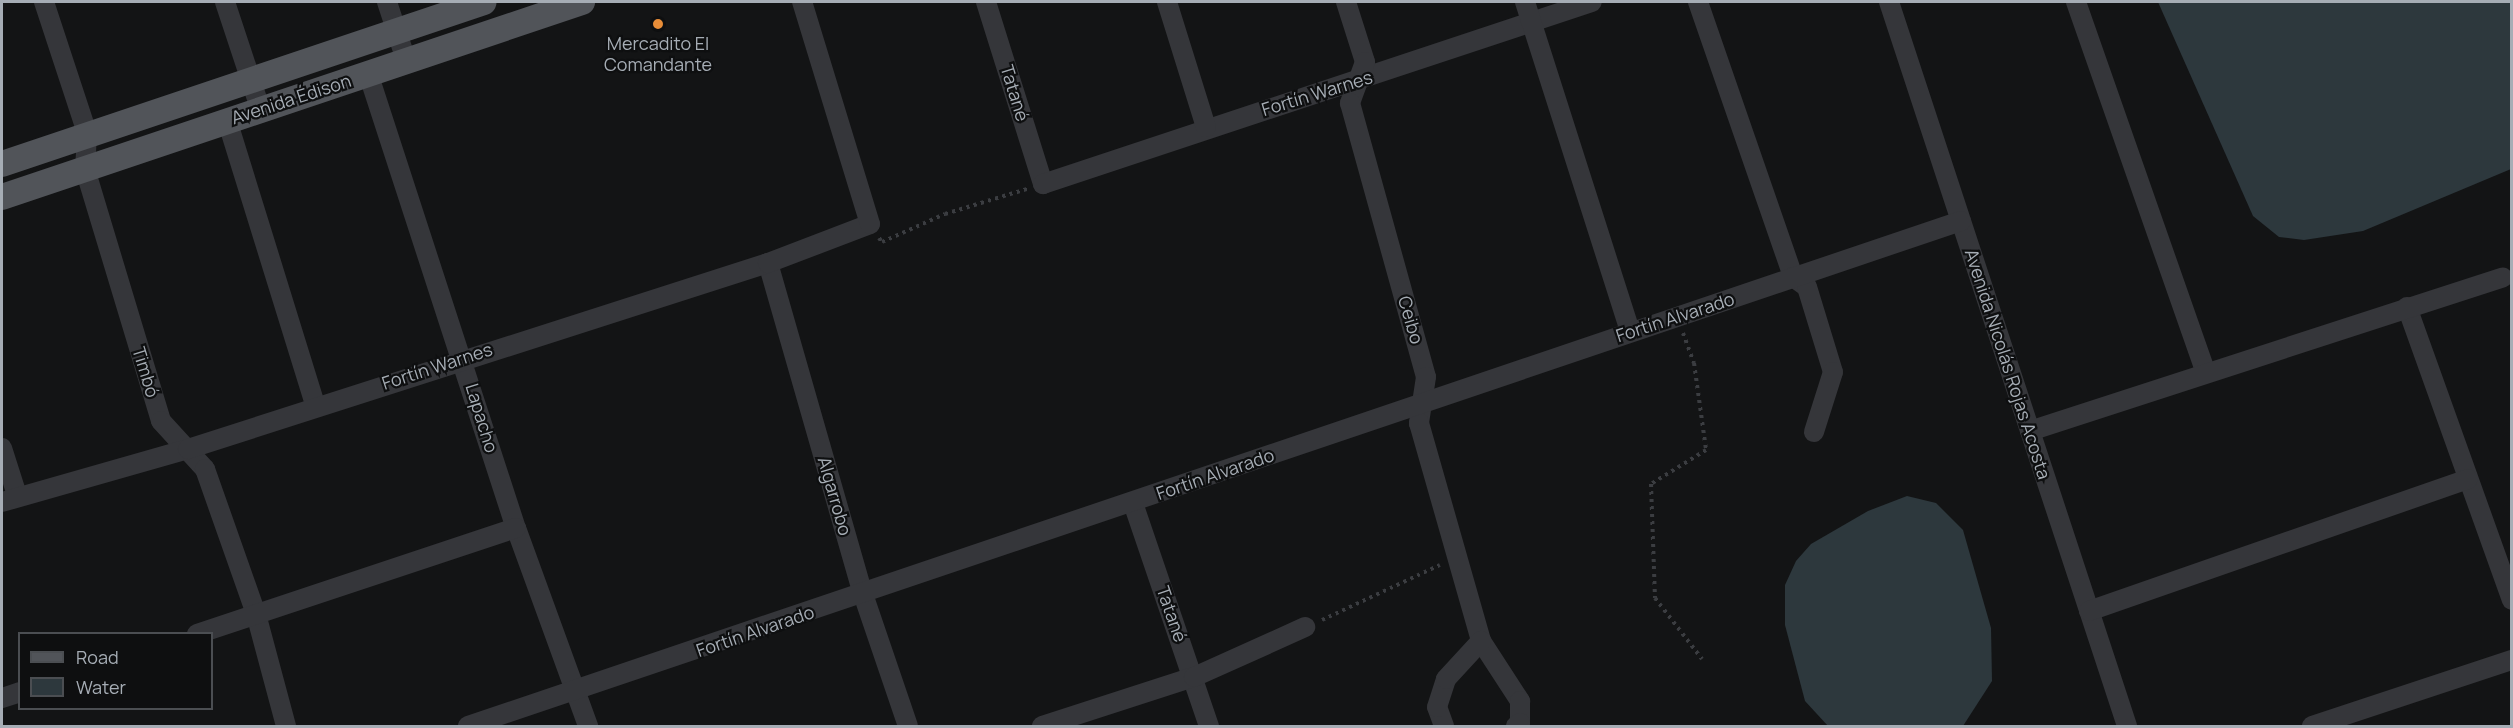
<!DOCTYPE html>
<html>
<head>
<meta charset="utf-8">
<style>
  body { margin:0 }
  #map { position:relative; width:2513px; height:728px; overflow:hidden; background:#131415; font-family:Manrope,sans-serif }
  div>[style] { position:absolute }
  .water>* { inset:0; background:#2d383d }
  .path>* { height:4px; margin-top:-2px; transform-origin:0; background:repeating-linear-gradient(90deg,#3b3d41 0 3px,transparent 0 7.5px) }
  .minor>* { height:20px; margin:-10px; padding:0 10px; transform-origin:10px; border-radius:10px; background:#35363a }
  .major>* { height:26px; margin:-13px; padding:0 13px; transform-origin:13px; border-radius:13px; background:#515459 }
  .dots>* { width:16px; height:16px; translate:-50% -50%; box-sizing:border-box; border:3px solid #0e0f10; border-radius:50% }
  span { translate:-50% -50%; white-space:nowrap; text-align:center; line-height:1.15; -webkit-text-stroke:4.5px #0e0f10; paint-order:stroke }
  .poi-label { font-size:18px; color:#a6adb5 }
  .street-label { font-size:18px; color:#a6adb5 }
  .frame { position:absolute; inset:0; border:3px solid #a6adb5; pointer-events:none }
  .legend { position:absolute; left:18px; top:632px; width:195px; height:78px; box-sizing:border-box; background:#0e0f10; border:2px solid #4b4e52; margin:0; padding:8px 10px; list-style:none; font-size:18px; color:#a6adb5 }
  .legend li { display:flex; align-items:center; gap:12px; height:30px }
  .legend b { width:30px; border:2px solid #4b4e52 }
</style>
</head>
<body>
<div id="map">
  <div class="water">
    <i style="clip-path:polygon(2158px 2px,2511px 2px,2511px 169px,2363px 231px,2304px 240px,2279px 237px,2253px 216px)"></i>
    <i style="clip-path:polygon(1907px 496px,1936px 503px,1963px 530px,1991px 628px,1992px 681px,1963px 726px,1828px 726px,1805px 701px,1785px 625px,1785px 585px,1796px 561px,1811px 544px,1868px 511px)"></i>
  </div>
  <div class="path">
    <i style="left:879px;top:238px;width:5px;rotate:53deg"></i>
    <i style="left:882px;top:242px;width:69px;rotate:-24deg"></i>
    <i style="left:945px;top:214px;width:86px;rotate:-17deg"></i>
    <i style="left:1683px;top:333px;width:32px;rotate:70deg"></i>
    <i style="left:1694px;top:363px;width:88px;rotate:82.1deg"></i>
    <i style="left:1706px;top:450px;width:65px;rotate:148.3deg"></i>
    <i style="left:1651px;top:484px;width:114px;rotate:88deg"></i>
    <i style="left:1655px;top:598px;width:77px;rotate:52.4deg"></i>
    <i style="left:1322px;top:620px;width:130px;rotate:-25deg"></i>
  </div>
  <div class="minor">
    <i style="left:44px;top:2px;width:138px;rotate:71.8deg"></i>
    <i style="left:87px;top:133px;width:36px;rotate:93deg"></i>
    <i style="left:85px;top:169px;width:263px;rotate:73.2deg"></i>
    <i style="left:161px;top:421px;width:65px;rotate:47.5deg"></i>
    <i style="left:205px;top:469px;width:154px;rotate:70.6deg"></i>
    <i style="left:256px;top:614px;width:116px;rotate:75deg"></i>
    <i style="left:225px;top:2px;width:112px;rotate:71.7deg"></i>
    <i style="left:387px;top:2px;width:61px;rotate:71.9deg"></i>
    <i style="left:986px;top:2px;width:191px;rotate:72.6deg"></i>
    <i style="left:1043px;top:184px;width:578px;rotate:-18.34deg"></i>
    <i style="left:1167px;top:2px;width:131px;rotate:72.7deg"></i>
    <i style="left:1346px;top:2px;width:63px;rotate:72.4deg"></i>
    <i style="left:1365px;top:62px;width:44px;rotate:110.1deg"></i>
    <i style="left:1350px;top:103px;width:284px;rotate:74.5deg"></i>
    <i style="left:1426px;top:377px;width:47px;rotate:98.7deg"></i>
    <i style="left:1419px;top:423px;width:227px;rotate:74.1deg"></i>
    <i style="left:1481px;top:641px;width:72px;rotate:57deg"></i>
    <i style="left:1520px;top:701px;width:22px;rotate:90deg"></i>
    <i style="left:1520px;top:723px;width:5px;rotate:143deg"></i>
    <i style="left:1525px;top:2px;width:346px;rotate:72.3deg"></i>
    <i style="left:1698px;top:2px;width:291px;rotate:70.9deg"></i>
    <i style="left:1793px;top:277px;width:17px;rotate:36deg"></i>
    <i style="left:1807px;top:287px;width:89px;rotate:73deg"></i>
    <i style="left:1833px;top:372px;width:63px;rotate:107.6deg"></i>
    <i style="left:1889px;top:2px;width:762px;rotate:71.8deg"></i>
    <i style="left:2076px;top:2px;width:393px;rotate:70.7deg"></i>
    <i style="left:368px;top:73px;width:478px;rotate:72deg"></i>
    <i style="left:516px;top:528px;width:211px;rotate:70deg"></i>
    <i style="left:227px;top:120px;width:300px;rotate:72.8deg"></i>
    <i style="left:768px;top:263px;width:344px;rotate:74deg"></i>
    <i style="left:863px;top:594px;width:139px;rotate:71.2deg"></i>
    <i style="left:2407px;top:307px;width:311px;rotate:70.3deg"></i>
    <i style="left:2030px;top:431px;width:497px;rotate:-18deg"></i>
    <i style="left:2px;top:448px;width:49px;rotate:72.3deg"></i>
    <i style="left:2px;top:502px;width:193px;rotate:-15.9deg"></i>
    <i style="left:188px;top:449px;width:609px;rotate:-17.78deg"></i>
    <i style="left:768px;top:263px;width:109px;rotate:-20.9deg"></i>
    <i style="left:870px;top:224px;width:232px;rotate:-107deg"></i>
    <i style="left:1133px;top:503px;width:236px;rotate:71.2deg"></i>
    <i style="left:2089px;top:611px;width:401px;rotate:-19.2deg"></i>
    <i style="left:197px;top:634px;width:336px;rotate:-18.4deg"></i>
    <i style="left:2px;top:698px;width:19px;rotate:-18deg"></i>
    <i style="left:468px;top:726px;width:1576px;rotate:-18.69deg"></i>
    <i style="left:1042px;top:726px;width:160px;rotate:-17.9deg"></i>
    <i style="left:1194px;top:677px;width:122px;rotate:-24.2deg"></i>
    <i style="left:1444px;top:726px;width:20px;rotate:-110deg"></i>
    <i style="left:1437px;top:707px;width:29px;rotate:-72deg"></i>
    <i style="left:1446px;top:679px;width:52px;rotate:-47.4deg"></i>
    <i style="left:2312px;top:726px;width:211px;rotate:-18.3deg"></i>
  </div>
  <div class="major">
    <i style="left:2px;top:164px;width:508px;rotate:-18.58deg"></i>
    <i style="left:2px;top:197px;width:612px;rotate:-18.58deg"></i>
  </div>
  <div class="dots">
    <i style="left:658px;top:24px;background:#e88d38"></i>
  </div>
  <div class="poi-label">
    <span style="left:658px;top:54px">Mercadito El<br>Comandante</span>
  </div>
  <div class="street-label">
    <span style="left:1015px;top:93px;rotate:73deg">Tatané</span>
    <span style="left:1317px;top:93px;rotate:-17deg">Fortín Warnes</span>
    <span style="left:291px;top:99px;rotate:-18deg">Avenida Édison</span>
    <span style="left:1675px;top:317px;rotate:-18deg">Fortín Alvarado</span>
    <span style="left:1411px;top:320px;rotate:74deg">Ceibo</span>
    <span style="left:2008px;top:364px;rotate:72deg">Avenida Nicolás Rojas Acosta</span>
    <span style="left:437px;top:366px;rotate:-18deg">Fortín Warnes</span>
    <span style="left:146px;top:372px;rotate:73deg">Timbó</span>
    <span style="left:482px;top:418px;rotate:73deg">Lapacho</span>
    <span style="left:1215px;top:474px;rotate:-19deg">Fortín Alvarado</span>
    <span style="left:835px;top:496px;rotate:74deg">Algarrobo</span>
    <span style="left:1172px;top:614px;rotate:71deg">Tatané</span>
    <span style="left:755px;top:631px;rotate:-19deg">Fortín Alvarado</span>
  </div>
  <div class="frame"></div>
  <ul class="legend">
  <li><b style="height:8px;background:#515459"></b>Road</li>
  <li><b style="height:16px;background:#2d383d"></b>Water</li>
  </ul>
</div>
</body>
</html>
